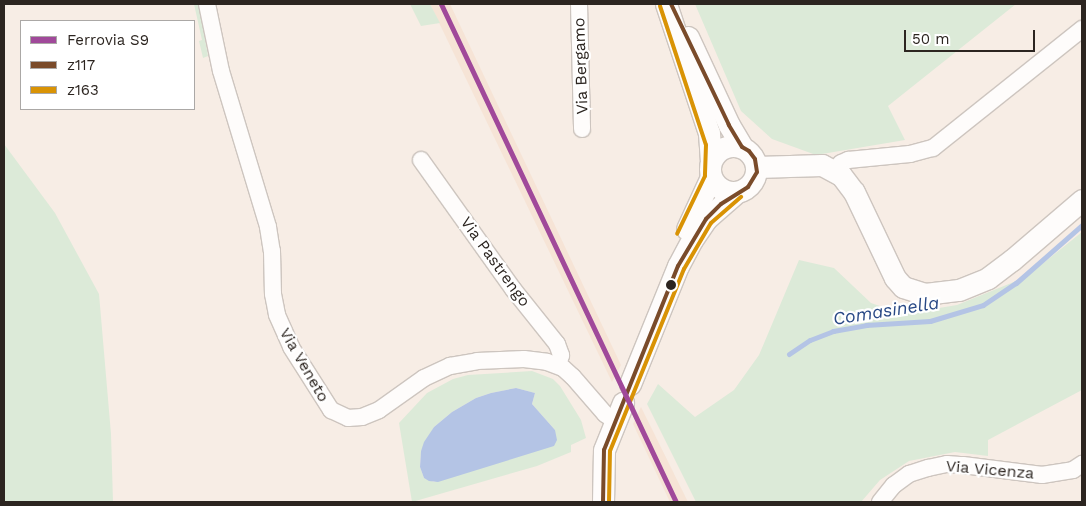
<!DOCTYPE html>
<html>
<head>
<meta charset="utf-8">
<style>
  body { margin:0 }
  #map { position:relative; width:1086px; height:506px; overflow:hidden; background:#f7ede5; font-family:"Work Sans",sans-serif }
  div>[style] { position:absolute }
  .built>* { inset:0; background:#f6e4d6 }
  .green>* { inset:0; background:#dcead8 }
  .water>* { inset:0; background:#b4c4e5 }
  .stream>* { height:5px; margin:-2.5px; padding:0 2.5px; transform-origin:2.5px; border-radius:2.5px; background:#b4c4e5 }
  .roads { filter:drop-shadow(1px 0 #cdc5bf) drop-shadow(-1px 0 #cdc5bf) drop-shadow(0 1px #cdc5bf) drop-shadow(0 -1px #cdc5bf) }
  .minor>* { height:16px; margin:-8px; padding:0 8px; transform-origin:8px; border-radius:8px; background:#fefcfb }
  .tertiary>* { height:21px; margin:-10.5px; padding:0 10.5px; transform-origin:10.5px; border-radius:10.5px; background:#fefcfb }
  .tertiary>.ring { margin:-10.5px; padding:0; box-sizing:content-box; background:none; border:21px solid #fefcfb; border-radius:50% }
  .bus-1>* { height:4px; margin:-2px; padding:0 2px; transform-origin:2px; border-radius:2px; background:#7a4b2a }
  .bus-2>* { height:4px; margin:-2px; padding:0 2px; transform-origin:2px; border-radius:2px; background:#d99305 }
  .rail-1>* { height:5px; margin:-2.5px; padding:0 2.5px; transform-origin:2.5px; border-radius:2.5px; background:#a0499a }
  .dots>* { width:14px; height:14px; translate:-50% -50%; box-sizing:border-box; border:2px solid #fff; border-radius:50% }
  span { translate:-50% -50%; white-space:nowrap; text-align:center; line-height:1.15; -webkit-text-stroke:4.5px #fff; paint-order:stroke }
  .street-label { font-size:16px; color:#2c2520 }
  .water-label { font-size:18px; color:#284885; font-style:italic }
  .frame { position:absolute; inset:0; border:5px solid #2c2520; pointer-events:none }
  .legend { position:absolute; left:20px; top:20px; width:175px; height:90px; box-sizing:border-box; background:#fff; border:1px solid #aba8a6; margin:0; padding:6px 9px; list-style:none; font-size:15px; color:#2c2520 }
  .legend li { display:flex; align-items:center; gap:10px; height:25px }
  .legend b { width:25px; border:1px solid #aba8a6 }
  .scale { position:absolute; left:904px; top:30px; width:131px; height:22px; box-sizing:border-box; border:2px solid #2c2520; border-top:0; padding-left:6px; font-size:15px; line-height:18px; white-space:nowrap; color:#2c2520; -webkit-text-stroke:4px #fff; paint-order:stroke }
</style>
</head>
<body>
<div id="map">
  <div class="built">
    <i style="clip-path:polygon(430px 4px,450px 4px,621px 365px,612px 382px)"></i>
    <i style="clip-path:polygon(641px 407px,688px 502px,670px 502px,633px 424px)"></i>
  </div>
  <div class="green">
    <i style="clip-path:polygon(194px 4px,199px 4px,208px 56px,203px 58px,199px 41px,202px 40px)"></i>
    <i style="clip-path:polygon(410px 4px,430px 4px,440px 23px,421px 26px)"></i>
    <i style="clip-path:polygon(695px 4px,1016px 4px,888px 106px,905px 140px,816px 155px,772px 139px,741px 111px)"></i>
    <i style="clip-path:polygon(4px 144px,55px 213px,99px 294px,111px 434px,113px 502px,4px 502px)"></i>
    <i style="clip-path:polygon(1082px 232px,1082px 390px,988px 440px,988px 456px,955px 452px,909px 461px,880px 480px,861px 502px,696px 502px,647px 404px,658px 384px,695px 417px,734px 390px,759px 355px,799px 260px,834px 268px,871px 303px,903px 314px,957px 305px,1026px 277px)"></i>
    <i style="clip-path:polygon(evenodd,532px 371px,553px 379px,560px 386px,581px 420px,586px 438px,571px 445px,571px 452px,537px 466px,412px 502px,399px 423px,427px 393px,453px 379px,468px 375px,532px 371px,516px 388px,535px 393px,532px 404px,555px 430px,434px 482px,424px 478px,420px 467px,421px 451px,434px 427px,452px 412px,476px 398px,491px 393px,516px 388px)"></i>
  </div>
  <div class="water">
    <i style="clip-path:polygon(516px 388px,535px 393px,532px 404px,555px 430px,557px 440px,554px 446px,438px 482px,429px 481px,424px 478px,420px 467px,421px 451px,424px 442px,434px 427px,452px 412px,476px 398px,491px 393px)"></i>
  </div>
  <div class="stream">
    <i style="left:789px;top:354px;width:25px;rotate:-34deg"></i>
    <i style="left:810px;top:340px;width:25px;rotate:-21deg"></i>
    <i style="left:833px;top:331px;width:34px;rotate:-10deg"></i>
    <i style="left:866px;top:325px;width:64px;rotate:-3.6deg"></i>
    <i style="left:930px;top:321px;width:55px;rotate:-16.8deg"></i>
    <i style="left:983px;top:305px;width:40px;rotate:-34deg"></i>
    <i style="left:1016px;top:283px;width:88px;rotate:-41.3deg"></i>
  </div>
  <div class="roads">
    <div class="minor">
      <i style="left:207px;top:4px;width:68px;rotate:78.2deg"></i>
      <i style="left:221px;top:71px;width:163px;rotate:73.2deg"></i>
      <i style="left:268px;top:227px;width:24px;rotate:81deg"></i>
      <i style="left:272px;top:251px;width:43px;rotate:88.7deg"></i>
      <i style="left:273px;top:294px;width:21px;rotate:79deg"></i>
      <i style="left:277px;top:315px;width:35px;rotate:66deg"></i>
      <i style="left:291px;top:347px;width:75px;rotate:57.6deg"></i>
      <i style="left:331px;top:410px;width:19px;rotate:25deg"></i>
      <i style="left:348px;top:418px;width:14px;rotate:-4deg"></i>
      <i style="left:362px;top:417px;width:18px;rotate:-22deg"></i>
      <i style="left:379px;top:410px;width:55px;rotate:-35.4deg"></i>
      <i style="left:424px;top:378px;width:29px;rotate:-25deg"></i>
      <i style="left:450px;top:366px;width:27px;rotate:-10deg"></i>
      <i style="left:477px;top:361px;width:47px;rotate:-2.4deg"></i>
      <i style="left:524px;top:359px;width:23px;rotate:7deg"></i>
      <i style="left:547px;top:362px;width:17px;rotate:21deg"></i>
      <i style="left:563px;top:368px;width:13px;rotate:42deg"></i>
      <i style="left:573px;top:377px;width:49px;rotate:49.1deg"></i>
      <i style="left:605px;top:414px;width:12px;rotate:35deg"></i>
      <i style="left:579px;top:4px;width:125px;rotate:88.6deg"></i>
      <i style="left:421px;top:160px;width:158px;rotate:54.5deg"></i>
      <i style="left:513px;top:289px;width:70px;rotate:51.3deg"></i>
      <i style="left:557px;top:344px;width:12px;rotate:70deg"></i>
      <i style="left:561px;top:355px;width:11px;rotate:105deg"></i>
      <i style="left:835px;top:170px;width:9px;rotate:-49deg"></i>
      <i style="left:841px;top:163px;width:8px;rotate:-23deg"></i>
      <i style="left:848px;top:160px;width:62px;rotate:-5.5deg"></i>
      <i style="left:910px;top:154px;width:24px;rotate:-15deg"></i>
      <i style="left:933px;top:148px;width:191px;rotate:-38.6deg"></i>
      <i style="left:880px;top:502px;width:22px;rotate:-51deg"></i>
      <i style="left:894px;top:485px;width:19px;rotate:-36deg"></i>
      <i style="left:909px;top:474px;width:20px;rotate:-18deg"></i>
      <i style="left:928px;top:468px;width:19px;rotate:-12deg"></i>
      <i style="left:947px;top:464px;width:16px;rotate:4deg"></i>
      <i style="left:963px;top:465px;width:80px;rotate:7.2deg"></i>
      <i style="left:1042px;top:475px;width:31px;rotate:-9deg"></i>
      <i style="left:1073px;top:470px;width:11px;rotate:-34deg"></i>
    </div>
    <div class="tertiary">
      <i style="left:666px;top:4px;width:136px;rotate:71.6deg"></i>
      <i style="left:709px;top:133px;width:27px;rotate:86deg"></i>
      <i style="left:688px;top:37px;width:97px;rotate:65deg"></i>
      <i style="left:729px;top:125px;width:26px;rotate:59deg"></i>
      <i class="ring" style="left:710px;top:146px;width:25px;height:25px"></i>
      <i style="left:757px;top:167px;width:65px;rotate:-1.8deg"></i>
      <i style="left:822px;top:165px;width:21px;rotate:28deg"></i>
      <i style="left:841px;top:175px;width:21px;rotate:53deg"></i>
      <i style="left:854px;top:192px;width:95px;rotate:64.5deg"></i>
      <i style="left:895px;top:278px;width:12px;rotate:48deg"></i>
      <i style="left:903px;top:287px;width:23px;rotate:18deg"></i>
      <i style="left:925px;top:294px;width:34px;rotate:-7deg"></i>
      <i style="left:959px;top:290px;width:31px;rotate:-22deg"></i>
      <i style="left:988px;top:278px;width:30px;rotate:-37deg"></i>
      <i style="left:1012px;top:260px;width:92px;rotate:-40.6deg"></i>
      <i style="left:687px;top:229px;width:57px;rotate:-65.2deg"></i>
      <i style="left:630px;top:384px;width:127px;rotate:-67.9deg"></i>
      <i style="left:678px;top:266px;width:30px;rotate:-62deg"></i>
      <i style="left:692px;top:240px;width:25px;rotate:-56deg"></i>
      <i style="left:706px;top:219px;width:41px;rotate:-41.1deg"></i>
      <i style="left:603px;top:502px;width:52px;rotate:-88.9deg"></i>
      <i style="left:604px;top:450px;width:51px;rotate:-68deg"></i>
    </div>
  </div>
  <div class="bus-1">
    <i style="left:603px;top:502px;width:52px;rotate:-88.9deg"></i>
    <i style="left:604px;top:450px;width:198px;rotate:-68.1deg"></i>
    <i style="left:678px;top:266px;width:55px;rotate:-59.2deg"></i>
    <i style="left:706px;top:219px;width:21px;rotate:-45deg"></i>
    <i style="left:721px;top:204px;width:32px;rotate:-32deg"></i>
    <i style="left:748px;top:187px;width:17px;rotate:-59deg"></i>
    <i style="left:757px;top:172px;width:13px;rotate:-99deg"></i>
    <i style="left:755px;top:159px;width:10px;rotate:-127deg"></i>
    <i style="left:749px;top:151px;width:8px;rotate:-150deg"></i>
    <i style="left:742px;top:147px;width:26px;rotate:-121deg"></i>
    <i style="left:729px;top:125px;width:134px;rotate:-115.6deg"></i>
  </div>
  <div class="bus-2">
    <i style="left:660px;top:6px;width:146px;rotate:71.7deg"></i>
    <i style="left:706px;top:145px;width:31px;rotate:92deg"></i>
    <i style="left:705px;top:176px;width:64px;rotate:115.8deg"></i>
    <i style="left:609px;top:502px;width:51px;rotate:-88.9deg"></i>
    <i style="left:610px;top:451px;width:196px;rotate:-67.9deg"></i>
    <i style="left:684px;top:269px;width:53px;rotate:-59.6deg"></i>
    <i style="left:711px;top:223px;width:40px;rotate:-41deg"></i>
  </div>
  <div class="rail-1">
    <i style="left:441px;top:4px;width:551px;rotate:64.74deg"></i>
  </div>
  <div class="dots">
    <i style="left:671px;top:285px;background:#2c2520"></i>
  </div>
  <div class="street-label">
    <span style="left:581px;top:66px;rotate:-92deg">Via Bergamo</span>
    <span style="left:495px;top:262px;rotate:54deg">Via Pastrengo</span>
    <span style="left:304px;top:365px;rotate:60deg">Via Veneto</span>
    <span style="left:990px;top:470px;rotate:5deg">Via Vicenza</span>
  </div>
  <div class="water-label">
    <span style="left:886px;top:311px;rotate:-9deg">Comasinella</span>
  </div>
  <div class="frame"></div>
  <ul class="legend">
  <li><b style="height:6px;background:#a0499a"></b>Ferrovia S9</li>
  <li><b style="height:6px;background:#7a4b2a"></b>z117</li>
  <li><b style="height:6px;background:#d99305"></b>z163</li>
  </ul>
  <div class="scale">50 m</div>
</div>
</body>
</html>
